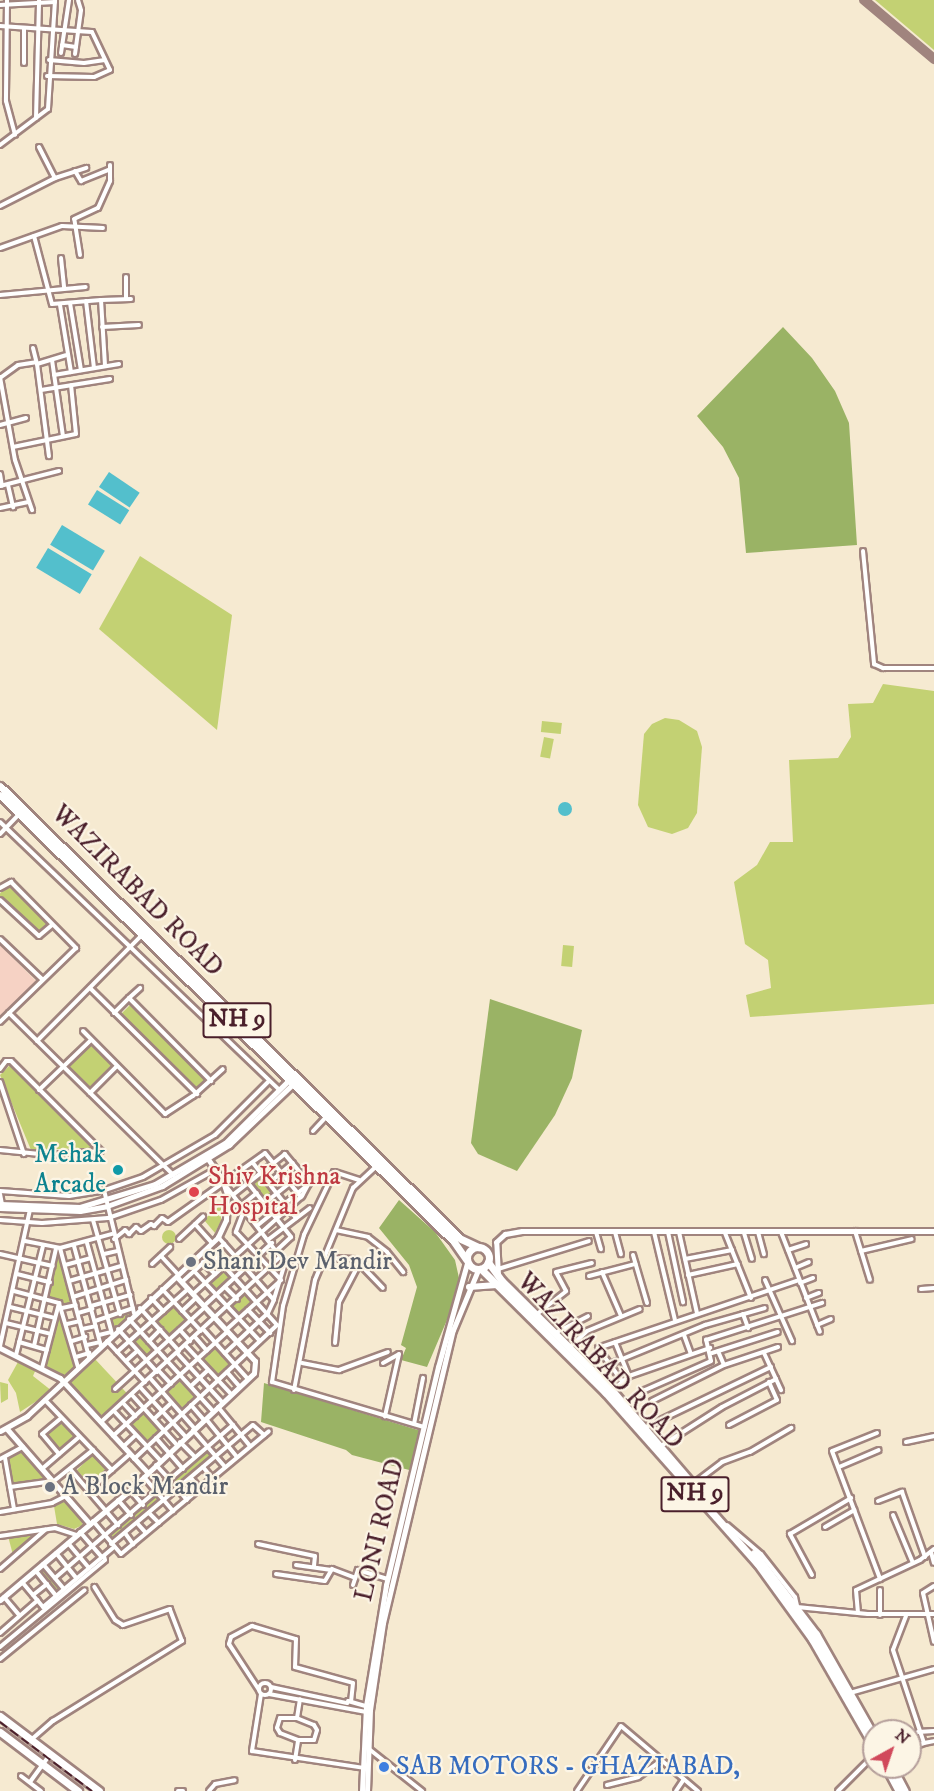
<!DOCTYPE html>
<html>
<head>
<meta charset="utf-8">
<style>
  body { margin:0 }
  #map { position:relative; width:934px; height:1791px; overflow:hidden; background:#f6ead1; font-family:"IM FELL DW Pica",serif }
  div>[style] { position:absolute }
  .built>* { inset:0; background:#f6d2c4 }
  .green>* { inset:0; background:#c3d173; transform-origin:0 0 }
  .round { border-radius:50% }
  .forest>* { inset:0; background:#9ab365 }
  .water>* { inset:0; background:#53bfcc; transform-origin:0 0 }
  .taxiway>* { height:10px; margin:-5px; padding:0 5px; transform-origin:5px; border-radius:5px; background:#a0847e }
  .roads { filter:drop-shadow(2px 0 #a0847e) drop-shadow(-2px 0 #a0847e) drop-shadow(0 2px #a0847e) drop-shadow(0 -2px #a0847e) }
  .minor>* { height:4px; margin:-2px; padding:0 2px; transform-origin:2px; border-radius:2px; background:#fff }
  .minor>.ring { margin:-2px; padding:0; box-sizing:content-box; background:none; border:4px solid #fff; border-radius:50% }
  .tertiary>* { height:5px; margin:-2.5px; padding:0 2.5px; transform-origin:2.5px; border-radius:2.5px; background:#fff }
  .primary>* { height:6px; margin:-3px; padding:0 3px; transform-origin:3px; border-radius:3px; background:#fff }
  .trunk>* { height:7px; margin:-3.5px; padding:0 3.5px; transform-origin:3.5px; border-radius:3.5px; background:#fff }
  .trunk>.ring { margin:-3.5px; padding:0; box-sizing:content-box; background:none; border:7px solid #fff; border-radius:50% }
  .rail>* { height:1.5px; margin-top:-0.75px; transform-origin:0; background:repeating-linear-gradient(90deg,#4a1f2b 0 9px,transparent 0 13.5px) }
  .dots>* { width:16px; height:16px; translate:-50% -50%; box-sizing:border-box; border:3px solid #fcf5e5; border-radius:50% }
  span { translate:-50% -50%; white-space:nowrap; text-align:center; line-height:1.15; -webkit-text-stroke:4.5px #fcf5e5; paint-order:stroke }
  .shield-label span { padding:2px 4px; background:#fcf5e5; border:2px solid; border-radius:4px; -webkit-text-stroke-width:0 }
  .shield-label { font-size:24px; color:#4a1f2b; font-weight:700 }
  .street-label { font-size:26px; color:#4a1f2b }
  .culture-label { font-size:26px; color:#0d838f }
  .right { translate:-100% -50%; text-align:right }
  .health-label { font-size:26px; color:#be3a42 }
  .left { translate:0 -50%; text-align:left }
  .worship-label { font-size:26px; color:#5b616d }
  .shop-label { font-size:26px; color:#366cbe }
  .north { position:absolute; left:862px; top:1719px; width:60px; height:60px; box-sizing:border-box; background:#fcf5e5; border:2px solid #b59f9b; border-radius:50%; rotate:40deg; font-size:16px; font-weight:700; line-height:24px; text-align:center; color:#4a1f2b }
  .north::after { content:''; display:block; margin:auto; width:21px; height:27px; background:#d1495b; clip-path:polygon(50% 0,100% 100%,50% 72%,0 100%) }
</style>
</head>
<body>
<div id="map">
  <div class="built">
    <i style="clip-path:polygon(0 945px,38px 983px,0 1021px)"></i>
  </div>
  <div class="green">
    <i style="clip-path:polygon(875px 0,934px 0,934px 50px)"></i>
    <i style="clip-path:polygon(140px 556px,232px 615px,217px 730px,99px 629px)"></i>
    <i style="clip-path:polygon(883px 684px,934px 691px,934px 1004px,750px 1017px,746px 995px,771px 988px,768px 960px,745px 944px,734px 882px,757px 865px,770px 842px,793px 842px,789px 760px,838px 758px,851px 737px,848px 704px,873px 703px)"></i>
    <i style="clip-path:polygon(665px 718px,679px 720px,697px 731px,702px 747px,697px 813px,688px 828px,672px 834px,648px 827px,638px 805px,644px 734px,652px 724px)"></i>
    <i style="left:542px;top:721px;width:20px;height:11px;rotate:6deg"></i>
    <i style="left:544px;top:737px;width:10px;height:20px;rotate:11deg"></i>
    <i style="left:8px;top:885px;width:59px;height:14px;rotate:44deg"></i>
    <i style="left:563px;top:945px;width:11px;height:21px;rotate:5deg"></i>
    <i style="left:131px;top:1004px;width:107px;height:14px;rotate:45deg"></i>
    <i style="left:91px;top:1043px;width:32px;height:34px;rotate:46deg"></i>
    <i style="clip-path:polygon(10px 1065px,92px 1148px,31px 1150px,0 1075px)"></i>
    <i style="left:260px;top:1174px;width:24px;height:12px;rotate:52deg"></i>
    <i style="clip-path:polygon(221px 1204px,221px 1221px,215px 1233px,204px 1220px)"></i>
    <i class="round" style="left:162px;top:1230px;width:14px;height:14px"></i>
    <i style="clip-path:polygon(59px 1250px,74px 1303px,63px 1306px,47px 1297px)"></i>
    <i style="left:224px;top:1267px;width:13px;height:25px;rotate:48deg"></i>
    <i style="left:246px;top:1292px;width:13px;height:23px;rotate:45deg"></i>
    <i style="left:174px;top:1303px;width:23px;height:28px;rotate:49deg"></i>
    <i style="clip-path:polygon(59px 1306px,77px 1367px,64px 1378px,42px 1367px)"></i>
    <i style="clip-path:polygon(131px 1310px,132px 1314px,113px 1330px,109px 1318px)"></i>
    <i style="left:140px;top:1333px;width:23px;height:13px;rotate:49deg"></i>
    <i style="left:216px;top:1344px;width:28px;height:22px;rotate:49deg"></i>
    <i style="left:94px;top:1358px;width:51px;height:36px;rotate:47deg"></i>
    <i style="clip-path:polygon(18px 1362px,36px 1369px,33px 1376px,52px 1391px,20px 1412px,16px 1393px,8px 1380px)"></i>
    <i style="left:179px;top:1378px;width:28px;height:21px;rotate:46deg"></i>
    <i style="clip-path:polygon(0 1382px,8px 1384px,8px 1399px,1px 1403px)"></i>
    <i style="left:144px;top:1410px;width:28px;height:21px;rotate:46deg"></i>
    <i style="left:61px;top:1420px;width:23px;height:23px;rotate:45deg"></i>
    <i style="clip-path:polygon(206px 1449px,214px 1457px,167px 1497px,162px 1492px)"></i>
    <i style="clip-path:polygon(21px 1450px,47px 1480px,10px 1487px,6px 1458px)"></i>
    <i style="left:93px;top:1454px;width:23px;height:23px;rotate:45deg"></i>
    <i style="left:156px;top:1496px;width:8px;height:63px;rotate:50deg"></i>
    <i style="clip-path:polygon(64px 1501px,77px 1508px,83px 1525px,74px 1529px,57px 1524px,54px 1506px)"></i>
    <i style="clip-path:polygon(34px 1532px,35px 1539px,13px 1555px,8px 1536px)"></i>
    <i style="clip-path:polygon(43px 1565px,63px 1588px,55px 1594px,37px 1571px)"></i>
  </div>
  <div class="forest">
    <i style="clip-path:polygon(783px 327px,812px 358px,835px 391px,849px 423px,857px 545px,746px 553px,739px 478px,723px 447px,697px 416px)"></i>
    <i style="clip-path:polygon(490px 999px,582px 1030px,572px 1078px,555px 1115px,517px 1171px,478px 1154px,471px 1143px)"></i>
    <i style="clip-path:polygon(399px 1200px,435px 1232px,455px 1260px,461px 1287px,427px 1367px,401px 1360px,406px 1348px,401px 1345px,417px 1287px,409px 1265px,379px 1228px)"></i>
    <i style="clip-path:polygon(264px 1383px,421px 1431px,413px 1471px,352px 1455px,346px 1450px,261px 1422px)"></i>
  </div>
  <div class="water">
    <i style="left:109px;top:472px;width:37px;height:18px;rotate:34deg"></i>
    <i style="left:97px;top:490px;width:38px;height:17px;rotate:32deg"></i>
    <i style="left:62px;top:525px;width:50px;height:23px;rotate:31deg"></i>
    <i style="left:48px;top:548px;width:51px;height:23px;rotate:31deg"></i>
    <i class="round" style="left:558px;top:802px;width:14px;height:14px"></i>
  </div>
  <div class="taxiway">
    <i style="left:864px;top:0;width:92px;rotate:40.1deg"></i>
  </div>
  <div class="roads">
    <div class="minor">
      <i style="left:7px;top:0;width:101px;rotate:90.6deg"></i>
      <i style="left:6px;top:101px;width:35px;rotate:75deg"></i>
      <i style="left:0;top:5px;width:55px;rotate:-3.1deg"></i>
      <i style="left:0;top:26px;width:92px;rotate:3.7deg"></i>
      <i style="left:92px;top:32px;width:42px;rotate:64.7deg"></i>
      <i style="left:110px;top:70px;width:17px;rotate:156deg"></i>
      <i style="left:94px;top:77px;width:47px;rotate:-178.8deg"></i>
      <i style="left:62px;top:45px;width:14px;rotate:8deg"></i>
      <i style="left:61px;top:53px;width:54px;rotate:-81.4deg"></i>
      <i style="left:75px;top:54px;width:44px;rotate:-82.2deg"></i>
      <i style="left:81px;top:10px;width:10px;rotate:-107deg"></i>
      <i style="left:49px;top:60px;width:35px;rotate:5deg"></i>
      <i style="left:84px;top:63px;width:21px;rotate:-8deg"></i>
      <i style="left:24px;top:63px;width:35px;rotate:-90deg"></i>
      <i style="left:36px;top:118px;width:118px;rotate:-88.5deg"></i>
      <i style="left:0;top:145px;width:60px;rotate:-36.9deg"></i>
      <i style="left:48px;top:109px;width:109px;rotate:-86.3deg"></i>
      <i style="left:39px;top:147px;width:35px;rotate:63deg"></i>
      <i style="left:75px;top:171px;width:12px;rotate:59deg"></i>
      <i style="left:81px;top:181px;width:31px;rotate:-22deg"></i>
      <i style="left:0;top:206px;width:62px;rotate:-27deg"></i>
      <i style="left:55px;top:178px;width:33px;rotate:-18deg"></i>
      <i style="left:34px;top:236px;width:70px;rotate:75.2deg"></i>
      <i style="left:52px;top:304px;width:49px;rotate:-4.7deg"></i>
      <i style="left:101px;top:300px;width:66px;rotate:86.5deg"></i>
      <i style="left:0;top:248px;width:66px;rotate:-19.5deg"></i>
      <i style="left:62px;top:226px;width:41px;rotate:2.8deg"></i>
      <i style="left:80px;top:255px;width:36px;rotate:-99deg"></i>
      <i style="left:74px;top:219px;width:26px;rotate:-25deg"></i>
      <i style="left:98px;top:208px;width:30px;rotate:-66deg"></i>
      <i style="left:110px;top:181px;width:16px;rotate:-90deg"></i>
      <i style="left:61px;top:258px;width:31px;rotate:84deg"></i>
      <i style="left:0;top:295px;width:86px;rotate:-5.3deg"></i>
      <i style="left:126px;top:299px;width:22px;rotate:-90deg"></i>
      <i style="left:101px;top:300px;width:30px;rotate:-2deg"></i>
      <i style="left:86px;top:301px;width:67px;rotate:83.2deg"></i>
      <i style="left:70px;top:303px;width:68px;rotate:80.7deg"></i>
      <i style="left:60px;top:305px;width:68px;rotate:80.7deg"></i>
      <i style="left:102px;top:327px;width:37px;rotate:-3deg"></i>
      <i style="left:33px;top:348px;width:16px;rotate:76deg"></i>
      <i style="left:37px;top:364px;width:30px;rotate:-17deg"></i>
      <i style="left:52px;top:360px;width:77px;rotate:81.8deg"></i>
      <i style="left:37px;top:364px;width:93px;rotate:82.6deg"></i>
      <i style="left:54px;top:375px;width:66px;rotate:-9.6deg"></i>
      <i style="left:0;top:377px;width:84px;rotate:79.8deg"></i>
      <i style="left:15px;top:460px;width:53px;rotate:71.2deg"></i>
      <i style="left:0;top:378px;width:22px;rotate:-36deg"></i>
      <i style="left:18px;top:365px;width:18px;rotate:-9deg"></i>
      <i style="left:41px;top:390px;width:70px;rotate:-9.1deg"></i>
      <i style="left:0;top:425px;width:27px;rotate:-15deg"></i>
      <i style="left:13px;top:447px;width:64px;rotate:-11.7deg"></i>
      <i style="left:76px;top:434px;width:49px;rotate:-95.8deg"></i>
      <i style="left:0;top:474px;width:12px;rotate:81deg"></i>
      <i style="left:8px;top:485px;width:23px;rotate:77deg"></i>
      <i style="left:0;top:486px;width:61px;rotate:-14.3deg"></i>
      <i style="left:0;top:508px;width:29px;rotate:-12deg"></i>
      <i style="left:863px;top:551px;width:114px;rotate:84.4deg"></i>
      <i style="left:874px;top:664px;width:10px;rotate:24deg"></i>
      <i style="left:883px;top:668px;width:51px"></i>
      <i style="left:0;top:822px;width:387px;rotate:43.8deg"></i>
      <i style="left:0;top:834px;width:29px;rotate:-46deg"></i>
      <i style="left:0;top:888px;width:13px;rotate:-29deg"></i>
      <i style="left:11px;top:882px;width:93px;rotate:45.4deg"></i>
      <i style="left:76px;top:948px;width:106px;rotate:135.8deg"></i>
      <i style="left:0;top:900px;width:53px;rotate:42.7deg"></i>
      <i style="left:39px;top:936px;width:17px;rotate:-40deg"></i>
      <i style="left:0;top:939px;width:59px;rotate:43.6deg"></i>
      <i style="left:90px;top:988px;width:151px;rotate:44.7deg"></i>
      <i style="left:129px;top:998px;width:15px;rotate:-42deg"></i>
      <i style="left:9px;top:1013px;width:231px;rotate:44.6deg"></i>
      <i style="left:114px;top:1013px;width:21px;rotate:-45deg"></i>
      <i style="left:129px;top:998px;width:117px;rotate:45.3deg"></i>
      <i style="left:83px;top:1031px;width:117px;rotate:45.3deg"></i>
      <i style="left:165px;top:1114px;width:33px;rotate:-33deg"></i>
      <i style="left:193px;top:1096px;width:40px;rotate:-42deg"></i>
      <i style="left:37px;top:1041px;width:149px;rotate:-45.3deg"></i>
      <i style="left:0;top:1069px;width:10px;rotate:-53deg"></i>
      <i style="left:6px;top:1061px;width:5px"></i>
      <i style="left:11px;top:1061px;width:127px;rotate:45deg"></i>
      <i style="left:0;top:1082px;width:76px;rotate:71.6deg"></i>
      <i style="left:39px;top:1090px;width:72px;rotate:-43.9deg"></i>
      <i style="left:90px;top:1093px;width:38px;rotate:-45deg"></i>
      <i style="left:313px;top:1131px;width:19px;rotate:-47deg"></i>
      <i style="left:0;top:1150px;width:50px;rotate:5.7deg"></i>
      <i style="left:50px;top:1155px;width:51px;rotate:-4.5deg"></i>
      <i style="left:253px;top:1163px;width:70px;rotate:52deg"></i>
      <i style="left:240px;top:1173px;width:82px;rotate:51.4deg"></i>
      <i style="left:291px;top:1237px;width:19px;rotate:137deg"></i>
      <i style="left:359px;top:1180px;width:26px;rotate:-162deg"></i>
      <i style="left:334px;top:1172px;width:70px;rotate:115.5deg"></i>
      <i style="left:304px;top:1235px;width:74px;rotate:106.5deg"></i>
      <i style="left:283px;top:1306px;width:77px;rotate:98.2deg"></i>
      <i style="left:272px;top:1382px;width:159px;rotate:16.5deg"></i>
      <i style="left:269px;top:1183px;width:31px;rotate:-40deg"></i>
      <i style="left:225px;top:1185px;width:98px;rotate:52.4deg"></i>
      <i style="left:285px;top:1263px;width:39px;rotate:107deg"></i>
      <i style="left:104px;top:1190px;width:127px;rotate:76.3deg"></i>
      <i style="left:0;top:1191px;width:69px;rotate:4.1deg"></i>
      <i style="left:69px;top:1196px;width:33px;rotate:-9deg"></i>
      <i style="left:102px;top:1191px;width:43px;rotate:-18.9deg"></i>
      <i style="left:143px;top:1177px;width:83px;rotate:-30.3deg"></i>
      <i style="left:215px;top:1135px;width:76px;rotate:-45deg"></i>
      <i style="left:0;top:1194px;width:10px;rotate:79deg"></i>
      <i style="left:228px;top:1206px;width:14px;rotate:-4deg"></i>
      <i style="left:242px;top:1205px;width:19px;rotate:-39deg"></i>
      <i style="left:245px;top:1208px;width:26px;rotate:111deg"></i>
      <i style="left:236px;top:1232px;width:66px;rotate:46.8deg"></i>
      <i style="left:250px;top:1215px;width:65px;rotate:-38.8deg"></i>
      <i style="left:0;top:1220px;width:42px;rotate:4.1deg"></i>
      <i style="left:42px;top:1223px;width:66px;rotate:-4.3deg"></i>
      <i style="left:108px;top:1218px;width:56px;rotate:-18.8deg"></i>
      <i style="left:161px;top:1200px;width:62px;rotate:-29.1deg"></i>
      <i style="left:93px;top:1220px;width:98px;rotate:74deg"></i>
      <i style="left:195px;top:1224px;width:25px;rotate:48deg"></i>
      <i style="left:258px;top:1225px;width:65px;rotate:-38.8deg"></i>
      <i style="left:336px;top:1230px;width:33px;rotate:12deg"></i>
      <i style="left:368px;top:1237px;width:24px;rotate:38deg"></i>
      <i style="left:387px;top:1252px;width:26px;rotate:51deg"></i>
      <i style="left:855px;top:1231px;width:51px;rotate:73deg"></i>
      <i style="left:596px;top:1232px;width:18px;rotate:74deg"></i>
      <i style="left:615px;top:1232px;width:23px;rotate:75deg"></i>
      <i style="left:654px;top:1232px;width:90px;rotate:76.6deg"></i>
      <i style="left:668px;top:1232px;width:72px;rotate:77.9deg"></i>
      <i style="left:679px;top:1232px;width:83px;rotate:77.5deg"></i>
      <i style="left:758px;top:1232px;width:23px;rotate:75deg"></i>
      <i style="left:781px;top:1232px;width:107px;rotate:68.7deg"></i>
      <i style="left:725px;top:1233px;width:70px;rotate:68.2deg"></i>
      <i style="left:744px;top:1233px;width:27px;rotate:73deg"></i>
      <i style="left:218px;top:1237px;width:84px;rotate:48.4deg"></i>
      <i style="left:274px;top:1300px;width:14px;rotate:115deg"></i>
      <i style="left:268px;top:1313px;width:59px;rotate:137.1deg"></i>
      <i style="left:114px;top:1239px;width:14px;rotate:-39deg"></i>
      <i style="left:125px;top:1230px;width:6px;rotate:45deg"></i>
      <i style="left:129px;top:1234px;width:10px;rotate:-45deg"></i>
      <i style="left:136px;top:1227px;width:6px;rotate:39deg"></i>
      <i style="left:141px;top:1231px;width:12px;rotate:-35deg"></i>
      <i style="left:151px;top:1224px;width:4px;rotate:34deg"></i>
      <i style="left:154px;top:1226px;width:11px;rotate:-45deg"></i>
      <i style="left:162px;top:1218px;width:7px;rotate:34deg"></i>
      <i style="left:168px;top:1222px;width:119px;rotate:-35.4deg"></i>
      <i style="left:265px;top:1153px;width:57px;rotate:50.7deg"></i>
      <i style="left:179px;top:1239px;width:33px;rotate:-43deg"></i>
      <i style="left:269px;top:1239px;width:51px;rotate:-37.1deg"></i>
      <i style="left:25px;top:1241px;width:36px;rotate:11deg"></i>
      <i style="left:60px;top:1248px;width:54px;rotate:-15.1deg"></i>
      <i style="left:87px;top:1243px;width:94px;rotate:74.6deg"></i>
      <i style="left:74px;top:1246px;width:104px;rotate:74.9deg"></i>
      <i style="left:60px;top:1248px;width:113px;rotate:75.1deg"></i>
      <i style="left:788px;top:1250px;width:19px;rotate:-18deg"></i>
      <i style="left:861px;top:1251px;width:52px;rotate:-13.2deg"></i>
      <i style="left:0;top:1254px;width:54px;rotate:12.8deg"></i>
      <i style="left:104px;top:1254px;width:13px;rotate:-13deg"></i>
      <i style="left:633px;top:1255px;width:50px;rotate:73.7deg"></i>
      <i style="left:161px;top:1256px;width:26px;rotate:47deg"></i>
      <i style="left:326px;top:1258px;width:29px;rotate:2deg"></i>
      <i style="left:355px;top:1259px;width:40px;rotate:46deg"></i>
      <i style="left:685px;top:1259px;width:48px;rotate:-10.8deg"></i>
      <i style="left:203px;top:1262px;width:17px;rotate:45deg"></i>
      <i style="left:152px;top:1264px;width:25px;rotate:-43deg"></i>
      <i style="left:65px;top:1265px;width:27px;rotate:-15deg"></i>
      <i style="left:795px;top:1268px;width:15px;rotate:-23deg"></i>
      <i style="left:498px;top:1269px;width:95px;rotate:-17.1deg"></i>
      <i style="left:194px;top:1271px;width:96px;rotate:46.7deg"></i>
      <i style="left:602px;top:1272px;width:48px;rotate:66.6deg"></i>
      <i style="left:17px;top:1274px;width:34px;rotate:14deg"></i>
      <i style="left:688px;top:1275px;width:51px;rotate:-12.4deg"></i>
      <i style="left:589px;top:1276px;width:48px;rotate:-14.6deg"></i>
      <i style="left:765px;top:1280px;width:67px;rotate:66.1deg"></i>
      <i style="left:69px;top:1281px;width:54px;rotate:-16.1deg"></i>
      <i style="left:182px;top:1282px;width:57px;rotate:-42.1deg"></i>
      <i style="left:800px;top:1283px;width:14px;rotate:-21deg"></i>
      <i style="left:225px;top:1287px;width:17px;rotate:45deg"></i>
      <i style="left:162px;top:1289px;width:57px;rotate:47.1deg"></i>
      <i style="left:921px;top:1289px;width:13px;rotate:-4deg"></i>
      <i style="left:14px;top:1291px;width:47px;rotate:14.9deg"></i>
      <i style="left:59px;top:1303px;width:67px;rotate:73.5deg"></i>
      <i style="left:193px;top:1294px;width:147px;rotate:-42deg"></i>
      <i style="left:302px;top:1196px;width:15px;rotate:-62deg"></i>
      <i style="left:309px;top:1183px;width:38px;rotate:-130deg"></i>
      <i style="left:285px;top:1154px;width:65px;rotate:141.9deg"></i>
      <i style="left:73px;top:1297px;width:56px;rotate:-17.8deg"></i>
      <i style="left:151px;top:1298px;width:18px;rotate:47deg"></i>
      <i style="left:806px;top:1298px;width:14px;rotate:-21deg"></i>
      <i style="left:91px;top:1306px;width:41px;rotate:-15.8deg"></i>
      <i style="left:204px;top:1306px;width:93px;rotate:-42.8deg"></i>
      <i style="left:10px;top:1307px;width:46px;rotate:13.7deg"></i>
      <i style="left:62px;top:1308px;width:14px;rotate:-12deg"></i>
      <i style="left:140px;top:1308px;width:58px;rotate:47.8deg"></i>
      <i style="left:248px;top:1310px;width:32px;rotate:46deg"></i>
      <i style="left:182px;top:1311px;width:19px;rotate:-43deg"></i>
      <i style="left:78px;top:1313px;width:15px;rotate:-16deg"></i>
      <i style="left:537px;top:1314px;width:37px;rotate:-38deg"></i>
      <i style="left:566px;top:1291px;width:21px;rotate:-118deg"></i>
      <i style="left:556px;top:1272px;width:37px;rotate:-14deg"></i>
      <i style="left:743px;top:1314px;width:15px;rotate:70deg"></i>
      <i style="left:129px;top:1319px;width:125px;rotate:47.6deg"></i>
      <i style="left:95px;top:1321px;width:40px;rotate:-18.9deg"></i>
      <i style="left:6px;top:1323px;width:46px;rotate:13.7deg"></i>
      <i style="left:67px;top:1324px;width:13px;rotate:-13deg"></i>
      <i style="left:817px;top:1325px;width:15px;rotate:-23deg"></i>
      <i style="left:82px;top:1329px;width:14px;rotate:-12deg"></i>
      <i style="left:118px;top:1329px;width:58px;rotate:47.8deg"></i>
      <i style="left:203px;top:1329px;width:67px;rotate:48deg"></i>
      <i style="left:180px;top:1330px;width:15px;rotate:48deg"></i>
      <i style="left:226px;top:1330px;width:72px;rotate:-42.2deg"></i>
      <i style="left:555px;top:1333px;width:37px;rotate:-27deg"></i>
      <i style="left:99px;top:1335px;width:12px;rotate:-14deg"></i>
      <i style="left:684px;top:1335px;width:20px;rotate:70deg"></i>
      <i style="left:195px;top:1337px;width:18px;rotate:49deg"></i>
      <i style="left:72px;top:1341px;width:14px;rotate:-17deg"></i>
      <i style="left:107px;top:1341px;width:56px;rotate:47.2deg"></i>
      <i style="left:149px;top:1341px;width:16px;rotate:-45deg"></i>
      <i style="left:19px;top:1342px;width:29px;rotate:16deg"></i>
      <i style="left:615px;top:1342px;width:37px;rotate:68deg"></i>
      <i style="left:335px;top:1343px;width:41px;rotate:-84.4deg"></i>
      <i style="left:339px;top:1302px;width:45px;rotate:-62.3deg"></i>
      <i style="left:87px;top:1345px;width:13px;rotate:-13deg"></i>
      <i style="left:0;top:1346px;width:140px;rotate:-77.6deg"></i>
      <i style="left:34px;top:1346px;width:100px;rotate:-77.3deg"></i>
      <i style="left:186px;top:1346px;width:66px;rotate:46.8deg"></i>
      <i style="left:570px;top:1347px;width:23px;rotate:-43deg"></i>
      <i style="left:587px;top:1331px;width:57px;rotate:-22.5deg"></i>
      <i style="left:718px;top:1351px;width:15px;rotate:67deg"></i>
      <i style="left:117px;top:1352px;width:95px;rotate:-41.6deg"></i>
      <i style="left:177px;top:1353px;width:67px;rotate:47.4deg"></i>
      <i style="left:712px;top:1353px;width:69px;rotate:-17.7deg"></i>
      <i style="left:764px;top:1353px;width:41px;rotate:65.3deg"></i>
      <i style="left:16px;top:1355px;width:112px;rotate:-76.1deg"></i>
      <i style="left:76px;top:1357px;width:14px;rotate:-17deg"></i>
      <i style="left:126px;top:1361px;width:15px;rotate:-42deg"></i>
      <i style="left:302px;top:1363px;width:38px;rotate:11deg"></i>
      <i style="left:339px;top:1370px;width:52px;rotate:-20.2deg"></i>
      <i style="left:383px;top:1363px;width:18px;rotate:-29deg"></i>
      <i style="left:399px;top:1354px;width:64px;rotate:102.7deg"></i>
      <i style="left:610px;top:1364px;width:103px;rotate:-22.3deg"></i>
      <i style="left:705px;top:1325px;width:62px;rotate:-15.8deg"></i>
      <i style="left:42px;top:1368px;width:67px;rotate:-75.3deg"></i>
      <i style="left:158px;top:1370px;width:19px;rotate:47deg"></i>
      <i style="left:227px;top:1372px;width:18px;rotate:49deg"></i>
      <i style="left:150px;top:1378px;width:68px;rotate:48.6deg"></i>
      <i style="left:622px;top:1381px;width:41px;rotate:-126deg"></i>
      <i style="left:598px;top:1348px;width:212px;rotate:-18.7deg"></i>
      <i style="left:191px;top:1386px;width:23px;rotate:-43deg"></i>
      <i style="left:140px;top:1387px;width:68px;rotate:47.4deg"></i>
      <i style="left:115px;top:1389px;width:122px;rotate:-42.3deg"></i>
      <i style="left:294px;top:1390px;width:112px;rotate:-79.2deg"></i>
      <i style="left:315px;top:1280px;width:100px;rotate:-67.6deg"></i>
      <i style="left:353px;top:1188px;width:33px;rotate:-43deg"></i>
      <i style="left:613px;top:1390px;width:21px;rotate:-41deg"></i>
      <i style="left:629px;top:1376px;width:86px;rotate:-19.1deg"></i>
      <i style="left:132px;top:1395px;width:67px;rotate:48deg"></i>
      <i style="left:45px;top:1400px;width:97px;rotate:46.3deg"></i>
      <i style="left:652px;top:1401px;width:80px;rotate:-26.6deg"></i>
      <i style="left:724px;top:1365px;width:57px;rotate:-18.4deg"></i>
      <i style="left:123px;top:1403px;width:18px;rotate:47deg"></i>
      <i style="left:191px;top:1405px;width:20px;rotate:49deg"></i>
      <i style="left:625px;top:1405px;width:25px;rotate:-37deg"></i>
      <i style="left:645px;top:1390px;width:72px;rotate:-23.7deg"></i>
      <i style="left:711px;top:1361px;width:22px;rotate:-103deg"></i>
      <i style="left:706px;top:1340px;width:122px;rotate:-17.7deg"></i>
      <i style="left:218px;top:1407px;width:50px;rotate:50.6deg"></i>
      <i style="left:114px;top:1411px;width:69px;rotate:46.8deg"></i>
      <i style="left:154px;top:1419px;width:23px;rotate:-43deg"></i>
      <i style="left:206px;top:1419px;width:49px;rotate:50.8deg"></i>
      <i style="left:101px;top:1422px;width:245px;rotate:-42.7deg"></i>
      <i style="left:414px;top:1424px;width:47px;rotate:-78.9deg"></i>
      <i style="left:729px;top:1425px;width:54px;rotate:-27.5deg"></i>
      <i style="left:777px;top:1400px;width:20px;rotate:-114deg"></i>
      <i style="left:644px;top:1428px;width:141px;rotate:-25.7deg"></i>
      <i style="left:193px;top:1430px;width:49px;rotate:49.1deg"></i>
      <i style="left:877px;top:1433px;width:48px;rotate:158.2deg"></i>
      <i style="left:832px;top:1451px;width:137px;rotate:69.4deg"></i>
      <i style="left:113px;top:1436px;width:154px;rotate:-42.4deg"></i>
      <i style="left:156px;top:1438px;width:41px;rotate:48.9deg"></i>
      <i style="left:180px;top:1442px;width:21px;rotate:45deg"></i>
      <i style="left:906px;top:1442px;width:29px;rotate:-12deg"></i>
      <i style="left:124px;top:1446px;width:16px;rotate:-43deg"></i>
      <i style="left:661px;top:1446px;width:72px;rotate:-32.6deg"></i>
      <i style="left:722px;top:1407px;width:61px;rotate:-27.4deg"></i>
      <i style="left:59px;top:1454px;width:26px;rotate:-130deg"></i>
      <i style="left:42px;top:1434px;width:25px;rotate:-40deg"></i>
      <i style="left:5px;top:1458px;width:52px;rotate:80deg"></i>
      <i style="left:0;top:1459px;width:26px;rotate:-28deg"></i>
      <i style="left:134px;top:1459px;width:196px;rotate:-43.1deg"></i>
      <i style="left:277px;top:1325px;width:103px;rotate:-131.9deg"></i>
      <i style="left:156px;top:1465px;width:22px;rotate:47deg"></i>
      <i style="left:203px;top:1467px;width:14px;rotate:51deg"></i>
      <i style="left:839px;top:1467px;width:43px;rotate:-23deg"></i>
      <i style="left:43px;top:1468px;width:48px;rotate:-40.7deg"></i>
      <i style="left:70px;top:1469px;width:74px;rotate:49.4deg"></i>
      <i style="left:144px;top:1477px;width:45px;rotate:49.5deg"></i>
      <i style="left:191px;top:1478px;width:14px;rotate:51deg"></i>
      <i style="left:693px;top:1484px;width:36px;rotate:-37deg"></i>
      <i style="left:722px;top:1462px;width:30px;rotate:-20deg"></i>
      <i style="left:750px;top:1452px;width:48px;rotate:-30.3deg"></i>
      <i style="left:10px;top:1487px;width:44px;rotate:-7.8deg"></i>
      <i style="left:54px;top:1481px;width:50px;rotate:-38.5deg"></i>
      <i style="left:178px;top:1489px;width:14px;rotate:51deg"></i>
      <i style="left:89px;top:1490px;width:55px;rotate:-41.3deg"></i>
      <i style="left:130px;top:1490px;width:20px;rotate:49deg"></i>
      <i style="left:118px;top:1500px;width:20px;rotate:49deg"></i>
      <i style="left:878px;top:1501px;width:26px;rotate:-21deg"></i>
      <i style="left:902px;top:1492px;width:69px;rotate:70.5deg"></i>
      <i style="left:0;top:1512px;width:53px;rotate:-9.8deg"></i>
      <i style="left:52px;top:1503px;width:16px;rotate:-27deg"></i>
      <i style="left:149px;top:1513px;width:14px;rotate:45deg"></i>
      <i style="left:893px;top:1515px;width:52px;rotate:67.4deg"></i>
      <i style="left:93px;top:1521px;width:43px;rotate:49.7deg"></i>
      <i style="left:121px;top:1554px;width:192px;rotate:-39.7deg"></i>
      <i style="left:137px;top:1523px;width:13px;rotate:48deg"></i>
      <i style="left:727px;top:1525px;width:45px;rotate:40.5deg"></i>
      <i style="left:761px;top:1554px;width:55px;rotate:51.7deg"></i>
      <i style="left:795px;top:1597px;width:9px;rotate:77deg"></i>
      <i style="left:825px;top:1527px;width:34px;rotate:-30deg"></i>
      <i style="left:80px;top:1532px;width:33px;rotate:49deg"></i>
      <i style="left:125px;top:1533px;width:14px;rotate:54deg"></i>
      <i style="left:0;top:1536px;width:56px;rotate:-8.3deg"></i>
      <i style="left:55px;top:1528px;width:23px;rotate:18deg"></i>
      <i style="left:68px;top:1543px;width:33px;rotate:50deg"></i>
      <i style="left:111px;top:1544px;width:185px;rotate:-40deg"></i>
      <i style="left:253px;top:1425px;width:15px;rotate:42deg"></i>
      <i style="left:258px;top:1544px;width:58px;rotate:11.9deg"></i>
      <i style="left:315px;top:1556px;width:10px;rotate:96deg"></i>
      <i style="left:931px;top:1552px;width:11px;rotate:75deg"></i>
      <i style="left:56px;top:1553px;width:32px;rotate:51deg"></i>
      <i style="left:43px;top:1564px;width:33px;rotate:50deg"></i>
      <i style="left:296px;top:1565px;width:34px;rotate:8deg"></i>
      <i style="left:0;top:1569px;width:60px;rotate:-40.9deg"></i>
      <i style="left:36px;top:1571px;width:32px;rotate:51deg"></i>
      <i style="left:276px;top:1574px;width:49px;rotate:8.1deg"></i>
      <i style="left:325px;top:1581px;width:14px;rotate:-60deg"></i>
      <i style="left:332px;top:1569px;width:25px;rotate:21deg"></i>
      <i style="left:812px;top:1575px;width:47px;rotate:-118.2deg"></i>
      <i style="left:790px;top:1534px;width:71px;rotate:-30.5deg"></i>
      <i style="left:55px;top:1578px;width:235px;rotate:-40.7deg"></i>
      <i style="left:22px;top:1582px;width:33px;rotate:50deg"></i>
      <i style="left:43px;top:1607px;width:93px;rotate:-40.2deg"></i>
      <i style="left:353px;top:1585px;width:16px;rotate:-72deg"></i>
      <i style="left:358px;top:1570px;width:30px;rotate:17deg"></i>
      <i style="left:934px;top:1586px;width:13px;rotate:148deg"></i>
      <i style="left:923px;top:1593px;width:50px;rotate:77.3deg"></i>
      <i style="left:33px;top:1595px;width:18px;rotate:-38deg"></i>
      <i style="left:4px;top:1597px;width:23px;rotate:50deg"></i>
      <i style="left:797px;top:1607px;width:71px;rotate:5.6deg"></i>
      <i style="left:868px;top:1614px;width:66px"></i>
      <i style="left:858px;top:1613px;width:23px;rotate:-95deg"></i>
      <i style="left:856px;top:1590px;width:71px;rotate:-25.1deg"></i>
      <i style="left:920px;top:1560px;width:18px;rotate:-38deg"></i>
      <i style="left:880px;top:1615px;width:25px;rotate:-90deg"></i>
      <i style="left:906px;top:1616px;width:36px;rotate:111deg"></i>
      <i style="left:893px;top:1650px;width:98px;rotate:71.6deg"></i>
      <i style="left:924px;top:1743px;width:15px;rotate:160deg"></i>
      <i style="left:0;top:1633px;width:50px;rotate:-41deg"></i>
      <i style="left:0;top:1647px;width:136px;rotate:-39.6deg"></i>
      <i style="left:105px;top:1560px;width:4px;rotate:-104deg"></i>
      <i style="left:0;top:1659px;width:109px;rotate:-39.1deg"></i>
      <i class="ring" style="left:259px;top:1683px;width:8px;height:8px"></i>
      <i style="left:271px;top:1687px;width:78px;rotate:11.9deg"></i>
      <i style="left:259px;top:1690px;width:55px;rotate:-123.1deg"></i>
      <i style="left:229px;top:1644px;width:7px;rotate:-74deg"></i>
      <i style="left:231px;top:1637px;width:24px;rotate:-28deg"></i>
      <i style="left:252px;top:1626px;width:46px;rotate:16.5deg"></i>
      <i style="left:296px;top:1639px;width:28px;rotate:92deg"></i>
      <i style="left:295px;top:1667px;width:60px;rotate:15.4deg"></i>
      <i style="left:353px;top:1683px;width:18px;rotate:96deg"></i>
      <i style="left:850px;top:1693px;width:87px;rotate:-15.9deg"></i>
      <i style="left:261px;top:1694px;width:58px;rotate:99deg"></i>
      <i style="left:252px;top:1751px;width:113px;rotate:8.6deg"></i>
      <i style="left:269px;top:1694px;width:99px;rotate:10.5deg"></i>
      <i style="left:348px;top:1701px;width:19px;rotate:16deg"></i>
      <i style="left:297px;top:1718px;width:17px;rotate:180deg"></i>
      <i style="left:280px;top:1718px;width:10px;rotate:107deg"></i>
      <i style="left:277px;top:1728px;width:6px;rotate:59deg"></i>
      <i style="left:280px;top:1733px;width:19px;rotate:21deg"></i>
      <i style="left:918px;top:1732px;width:16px;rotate:-4deg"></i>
      <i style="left:32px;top:1739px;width:28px;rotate:-41deg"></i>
      <i style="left:53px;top:1721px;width:152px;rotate:-31.8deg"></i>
      <i style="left:182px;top:1641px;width:34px;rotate:-111deg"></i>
      <i style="left:170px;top:1609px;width:50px;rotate:161.2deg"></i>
      <i style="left:123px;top:1625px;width:9px;rotate:-148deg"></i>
      <i style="left:115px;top:1620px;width:39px;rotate:-122deg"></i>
      <i style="left:924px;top:1743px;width:10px;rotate:-11deg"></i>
      <i style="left:369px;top:1749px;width:68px;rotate:38.4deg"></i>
      <i style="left:295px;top:1760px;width:20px;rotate:-81deg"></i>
      <i style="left:298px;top:1740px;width:16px"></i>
      <i style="left:314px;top:1740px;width:10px;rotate:-73deg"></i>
      <i style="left:317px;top:1730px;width:6px;rotate:-121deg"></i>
      <i style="left:314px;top:1725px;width:18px;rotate:-158deg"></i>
      <i style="left:297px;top:1718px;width:19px;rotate:-81deg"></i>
      <i style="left:21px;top:1776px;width:25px;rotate:37deg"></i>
      <i style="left:30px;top:1782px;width:34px;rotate:-54deg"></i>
      <i style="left:607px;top:1785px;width:32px;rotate:-14deg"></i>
      <i style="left:638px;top:1777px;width:29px;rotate:-35deg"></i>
      <i style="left:178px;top:1791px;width:5px"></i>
      <i style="left:209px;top:1791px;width:9px;rotate:-49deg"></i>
      <i style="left:215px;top:1784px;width:20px;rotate:-11deg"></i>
      <i style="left:577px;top:1791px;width:78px;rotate:-55.9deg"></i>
      <i style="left:621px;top:1726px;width:101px;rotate:40.2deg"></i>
      <i style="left:676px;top:1791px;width:14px;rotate:-56deg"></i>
      <i style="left:838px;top:1791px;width:51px;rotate:-45deg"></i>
    </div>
    <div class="tertiary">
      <i style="left:0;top:1204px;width:80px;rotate:2.1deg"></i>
      <i style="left:80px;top:1207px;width:78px;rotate:-17deg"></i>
      <i style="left:155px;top:1184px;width:81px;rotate:-30.4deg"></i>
      <i style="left:225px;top:1143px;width:91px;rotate:-44.6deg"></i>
      <i style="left:0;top:1208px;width:80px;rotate:2.1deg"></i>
      <i style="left:80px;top:1211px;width:27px;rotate:-10deg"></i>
      <i style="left:107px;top:1206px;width:59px;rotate:-20deg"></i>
      <i style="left:162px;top:1186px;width:79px;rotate:-31.5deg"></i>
      <i style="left:229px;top:1145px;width:91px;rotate:-43.7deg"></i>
      <i style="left:498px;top:1275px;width:33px;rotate:-93deg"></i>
      <i style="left:496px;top:1242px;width:12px;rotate:-42deg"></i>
      <i style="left:505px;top:1234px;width:17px;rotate:-10deg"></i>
      <i style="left:522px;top:1231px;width:412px"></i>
      <i style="left:0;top:1348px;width:67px;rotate:26.6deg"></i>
      <i style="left:60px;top:1378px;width:129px;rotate:47.2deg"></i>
      <i style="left:7px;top:1429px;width:126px;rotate:48.9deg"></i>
      <i style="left:0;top:1431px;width:31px;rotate:-29deg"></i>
      <i style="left:27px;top:1416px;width:262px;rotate:-43.1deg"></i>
      <i style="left:218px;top:1237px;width:19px;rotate:-65deg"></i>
      <i style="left:226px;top:1220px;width:26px;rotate:-88deg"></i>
      <i style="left:227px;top:1194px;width:16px;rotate:-108deg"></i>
      <i style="left:222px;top:1179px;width:28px;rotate:-125deg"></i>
      <i style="left:0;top:1600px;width:170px;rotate:-40.2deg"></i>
      <i style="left:130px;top:1490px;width:170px;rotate:-43.3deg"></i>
      <i style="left:254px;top:1373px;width:12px;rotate:-85deg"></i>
      <i style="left:255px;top:1361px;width:115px;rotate:-132.9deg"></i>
      <i style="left:362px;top:1791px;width:85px;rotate:-87.3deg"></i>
      <i style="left:366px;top:1706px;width:123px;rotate:-80.6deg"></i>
      <i style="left:386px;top:1585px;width:224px;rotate:-76.6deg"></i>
      <i style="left:438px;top:1367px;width:108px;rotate:-74.4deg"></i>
      <i style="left:367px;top:1791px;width:81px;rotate:-87.9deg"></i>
      <i style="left:370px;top:1710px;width:88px;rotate:-81.5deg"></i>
      <i style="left:383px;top:1623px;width:301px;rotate:-76.6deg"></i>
      <i style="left:453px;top:1330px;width:65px;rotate:-67.4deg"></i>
    </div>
    <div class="primary">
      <i style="left:469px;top:1287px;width:28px;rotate:-4deg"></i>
    </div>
    <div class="trunk">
      <i style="left:0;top:786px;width:646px;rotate:44.5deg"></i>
      <i style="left:461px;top:1239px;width:19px;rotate:25deg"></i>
      <i style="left:0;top:795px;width:637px;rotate:44.55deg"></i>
      <i style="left:454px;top:1242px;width:21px;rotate:55deg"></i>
      <i class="ring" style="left:467px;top:1247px;width:15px;height:15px"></i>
      <i style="left:488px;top:1262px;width:24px;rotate:54deg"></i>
      <i style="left:502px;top:1281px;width:151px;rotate:44.7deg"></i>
      <i style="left:609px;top:1387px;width:158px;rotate:49.4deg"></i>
      <i style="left:481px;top:1269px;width:175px;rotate:44.8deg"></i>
      <i style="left:605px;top:1392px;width:229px;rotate:48.4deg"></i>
      <i style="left:757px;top:1563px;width:94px;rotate:54.1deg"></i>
      <i style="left:812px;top:1639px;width:125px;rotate:60.1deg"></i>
      <i style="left:754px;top:1553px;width:102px;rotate:52.6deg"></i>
      <i style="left:816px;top:1634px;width:117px;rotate:60.4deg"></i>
      <i style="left:0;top:1716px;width:124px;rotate:37.1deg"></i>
      <i style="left:0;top:1732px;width:98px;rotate:37.1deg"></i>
      <i style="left:886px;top:1767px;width:27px;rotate:62deg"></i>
      <i style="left:892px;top:1767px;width:27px;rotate:62deg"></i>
    </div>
  </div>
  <div class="rail">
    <i style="left:0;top:1722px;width:115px;rotate:36.9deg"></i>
  </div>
  <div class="dots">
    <i style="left:118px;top:1170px;background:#0f9aa8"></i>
    <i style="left:194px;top:1192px;background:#e0444e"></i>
    <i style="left:191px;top:1262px;background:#6b7280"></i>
    <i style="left:50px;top:1487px;background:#6b7280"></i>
    <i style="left:384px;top:1767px;background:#3f7fe0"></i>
  </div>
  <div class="shield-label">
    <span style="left:237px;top:1020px">NH 9</span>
    <span style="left:695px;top:1494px">NH 9</span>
  </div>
  <div class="street-label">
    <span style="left:137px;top:891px;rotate:45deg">WAZIRABAD ROAD</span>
    <span style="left:600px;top:1361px;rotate:47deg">WAZIRABAD ROAD</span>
    <span style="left:380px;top:1530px;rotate:-77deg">LONI ROAD</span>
  </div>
  <div class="culture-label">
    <span class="right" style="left:106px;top:1170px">Mehak<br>Arcade</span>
  </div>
  <div class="health-label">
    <span class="left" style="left:208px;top:1192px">Shiv Krishna<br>Hospital</span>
  </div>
  <div class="worship-label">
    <span class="left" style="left:203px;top:1262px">Shani Dev Mandir</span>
    <span class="left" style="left:62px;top:1487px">A Block Mandir</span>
  </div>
  <div class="shop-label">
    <span class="left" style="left:396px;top:1767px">SAB MOTORS - GHAZIABAD,</span>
  </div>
  <div class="north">N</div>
</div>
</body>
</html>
